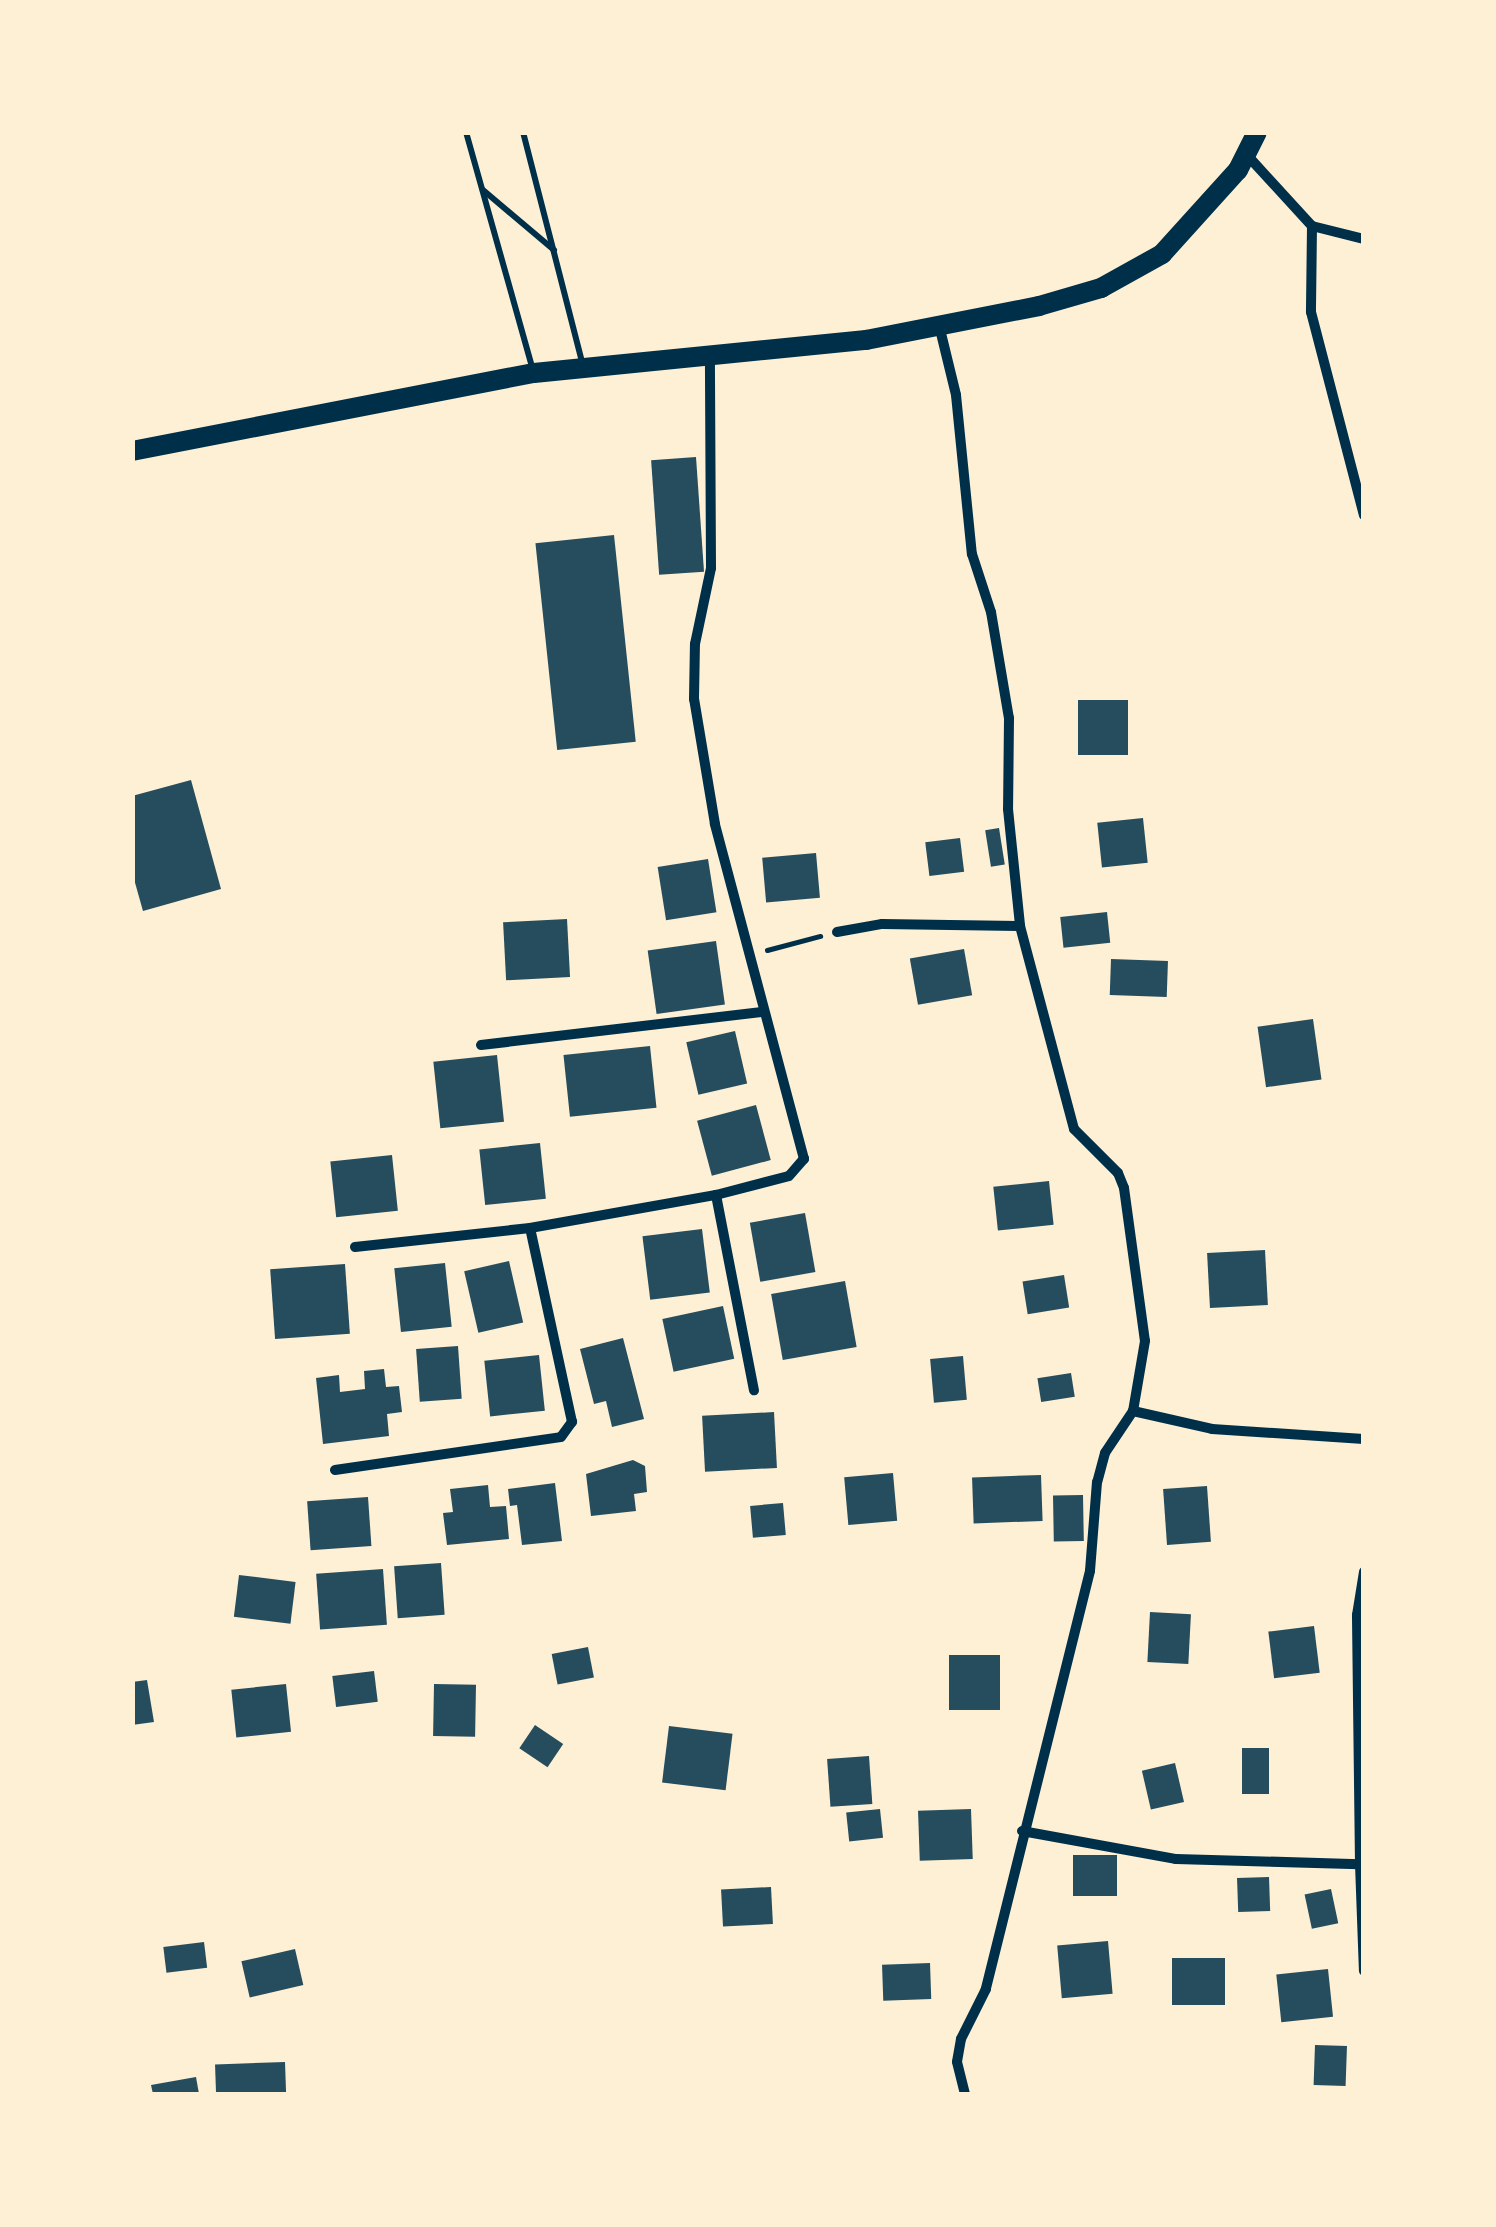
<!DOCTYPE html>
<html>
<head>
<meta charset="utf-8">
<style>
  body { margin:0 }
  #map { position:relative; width:1496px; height:2227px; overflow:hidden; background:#fdf0d5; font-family:"DejaVu Sans",sans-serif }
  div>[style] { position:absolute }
  .building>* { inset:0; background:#264d5e; transform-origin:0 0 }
  .path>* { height:5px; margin:-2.5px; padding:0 2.5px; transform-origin:2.5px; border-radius:2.5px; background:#003049 }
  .service>* { height:6px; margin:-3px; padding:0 3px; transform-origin:3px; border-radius:3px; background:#003049 }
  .minor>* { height:10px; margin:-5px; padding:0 5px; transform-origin:5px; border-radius:5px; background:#003049 }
  .primary>* { height:20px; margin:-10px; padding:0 10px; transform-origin:10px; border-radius:10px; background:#003049 }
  span { translate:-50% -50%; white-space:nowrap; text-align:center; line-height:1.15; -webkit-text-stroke:9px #fdf0d5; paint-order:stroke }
  .frame { position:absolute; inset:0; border:135px solid #fdf0d5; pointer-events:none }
</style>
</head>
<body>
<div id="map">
  <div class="building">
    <i style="left:696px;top:457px;width:115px;height:45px;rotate:86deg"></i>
    <i style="left:614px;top:535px;width:208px;height:79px;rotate:84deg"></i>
    <i style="left:1128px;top:700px;width:55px;height:50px;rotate:90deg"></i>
    <i style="clip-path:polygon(191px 780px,221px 889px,143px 911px,132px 872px,132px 796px)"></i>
    <i style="left:1143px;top:818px;width:45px;height:46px;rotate:84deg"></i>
    <i style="left:999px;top:828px;width:37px;height:14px;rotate:81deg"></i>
    <i style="left:960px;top:838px;width:34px;height:35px;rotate:83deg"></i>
    <i style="left:816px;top:853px;width:45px;height:54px;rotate:85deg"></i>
    <i style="left:708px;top:859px;width:54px;height:51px;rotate:81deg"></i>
    <i style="left:1107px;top:912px;width:31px;height:47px;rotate:84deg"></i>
    <i style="left:567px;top:919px;width:58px;height:64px;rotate:87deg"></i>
    <i style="left:716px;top:941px;width:64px;height:69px;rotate:82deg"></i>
    <i style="left:964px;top:949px;width:47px;height:55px;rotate:80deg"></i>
    <i style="left:1111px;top:959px;width:57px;height:36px;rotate:2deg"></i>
    <i style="left:1313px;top:1019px;width:61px;height:56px;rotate:82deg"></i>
    <i style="left:735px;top:1031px;width:54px;height:50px;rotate:77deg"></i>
    <i style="left:650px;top:1046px;width:62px;height:87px;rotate:84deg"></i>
    <i style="left:497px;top:1055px;width:67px;height:64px;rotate:84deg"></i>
    <i style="left:756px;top:1105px;width:57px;height:61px;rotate:75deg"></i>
    <i style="left:540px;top:1143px;width:56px;height:61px;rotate:84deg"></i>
    <i style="left:392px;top:1155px;width:56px;height:62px;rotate:84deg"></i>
    <i style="left:1049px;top:1181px;width:44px;height:56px;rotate:84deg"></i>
    <i style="left:805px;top:1213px;width:60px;height:56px;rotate:80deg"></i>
    <i style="left:702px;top:1229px;width:64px;height:60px;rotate:83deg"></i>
    <i style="left:1265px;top:1250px;width:55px;height:58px;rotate:87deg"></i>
    <i style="left:509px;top:1261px;width:63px;height:46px;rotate:77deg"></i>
    <i style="left:445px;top:1263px;width:64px;height:51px;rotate:84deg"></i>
    <i style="left:345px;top:1264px;width:70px;height:75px;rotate:86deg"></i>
    <i style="left:1064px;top:1275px;width:33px;height:42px;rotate:81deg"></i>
    <i style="left:845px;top:1281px;width:67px;height:75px;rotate:80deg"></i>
    <i style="left:723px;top:1306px;width:54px;height:62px;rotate:78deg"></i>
    <i style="clip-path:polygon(623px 1338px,644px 1419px,612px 1427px,606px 1401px,594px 1404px,580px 1349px)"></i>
    <i style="left:458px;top:1346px;width:53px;height:42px;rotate:86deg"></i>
    <i style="left:539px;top:1355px;width:56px;height:55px;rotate:84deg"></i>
    <i style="left:963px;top:1356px;width:44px;height:33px;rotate:85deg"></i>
    <i style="clip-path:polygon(384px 1369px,386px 1387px,399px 1386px,402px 1412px,387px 1414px,389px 1436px,323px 1444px,316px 1378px,339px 1375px,340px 1392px,365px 1389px,364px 1371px)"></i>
    <i style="left:1071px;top:1373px;width:24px;height:34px;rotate:81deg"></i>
    <i style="left:774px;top:1412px;width:56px;height:72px;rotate:87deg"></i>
    <i style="clip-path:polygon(633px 1460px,645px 1466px,647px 1492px,634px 1494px,636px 1511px,591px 1516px,586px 1474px)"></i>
    <i style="left:893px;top:1473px;width:48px;height:49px;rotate:85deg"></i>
    <i style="left:1041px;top:1475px;width:46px;height:69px;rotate:88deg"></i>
    <i style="clip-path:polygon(555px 1483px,562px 1541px,522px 1545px,517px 1505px,510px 1506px,508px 1489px)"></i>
    <i style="clip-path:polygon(488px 1485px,490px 1507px,506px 1506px,509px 1539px,447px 1545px,443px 1513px,453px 1512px,450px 1489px)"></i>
    <i style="left:1207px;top:1486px;width:56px;height:44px;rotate:86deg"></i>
    <i style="left:1083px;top:1495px;width:46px;height:30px;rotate:89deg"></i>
    <i style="left:368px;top:1497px;width:49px;height:61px;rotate:86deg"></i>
    <i style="left:783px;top:1503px;width:32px;height:33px;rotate:85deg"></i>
    <i style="left:441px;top:1563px;width:52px;height:47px;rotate:86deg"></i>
    <i style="left:383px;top:1569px;width:56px;height:67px;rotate:86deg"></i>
    <i style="left:239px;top:1575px;width:57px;height:42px;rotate:7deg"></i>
    <i style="left:1150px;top:1612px;width:41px;height:50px;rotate:3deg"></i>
    <i style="left:1314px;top:1626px;width:47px;height:46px;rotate:83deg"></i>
    <i style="left:588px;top:1647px;width:31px;height:37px;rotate:79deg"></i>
    <i style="left:949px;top:1655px;width:51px;height:55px"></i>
    <i style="left:374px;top:1671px;width:31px;height:42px;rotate:83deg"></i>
    <i style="clip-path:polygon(147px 1680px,154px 1722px,132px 1725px,132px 1682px)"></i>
    <i style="left:286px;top:1684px;width:48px;height:55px;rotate:84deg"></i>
    <i style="left:434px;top:1684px;width:42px;height:52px;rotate:1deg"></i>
    <i style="left:535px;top:1725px;width:34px;height:28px;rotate:34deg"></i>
    <i style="left:669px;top:1726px;width:64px;height:57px;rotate:7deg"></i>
    <i style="left:1242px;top:1748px;width:27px;height:46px"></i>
    <i style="left:869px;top:1756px;width:48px;height:42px;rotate:86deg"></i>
    <i style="left:1175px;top:1763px;width:40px;height:34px;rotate:77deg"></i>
    <i style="left:880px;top:1809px;width:29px;height:34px;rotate:84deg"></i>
    <i style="left:971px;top:1809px;width:50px;height:53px;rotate:88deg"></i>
    <i style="left:1117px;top:1855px;width:41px;height:44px;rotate:90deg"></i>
    <i style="left:1269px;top:1877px;width:34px;height:32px;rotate:88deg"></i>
    <i style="left:771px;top:1887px;width:37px;height:50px;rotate:87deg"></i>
    <i style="left:1331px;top:1889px;width:35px;height:27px;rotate:78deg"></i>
    <i style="left:1108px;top:1941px;width:53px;height:51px;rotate:85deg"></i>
    <i style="left:204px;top:1942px;width:26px;height:41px;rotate:83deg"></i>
    <i style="left:295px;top:1949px;width:37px;height:55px;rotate:77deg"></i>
    <i style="left:1172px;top:1958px;width:53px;height:47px"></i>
    <i style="left:930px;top:1963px;width:36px;height:48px;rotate:88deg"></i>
    <i style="left:1328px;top:1969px;width:48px;height:52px;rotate:84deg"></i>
    <i style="left:1315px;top:2045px;width:32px;height:40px;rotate:2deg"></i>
    <i style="left:285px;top:2062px;width:32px;height:70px;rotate:88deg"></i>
    <i style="clip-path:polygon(196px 2077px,199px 2094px,153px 2094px,151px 2085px)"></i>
  </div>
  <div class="path">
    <i style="left:767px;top:950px;width:55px;rotate:-14.8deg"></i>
  </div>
  <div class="service">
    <i style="left:466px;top:132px;width:244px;rotate:74.3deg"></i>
    <i style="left:523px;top:132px;width:241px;rotate:75.6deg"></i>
    <i style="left:483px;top:190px;width:93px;rotate:40.2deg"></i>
  </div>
  <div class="minor">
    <i style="left:1247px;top:155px;width:96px;rotate:47.5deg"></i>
    <i style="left:1312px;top:226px;width:54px;rotate:14deg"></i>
    <i style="left:1312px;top:226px;width:86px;rotate:90.7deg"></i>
    <i style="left:1311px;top:312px;width:210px;rotate:75.4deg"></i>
    <i style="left:939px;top:325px;width:72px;rotate:76.3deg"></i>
    <i style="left:956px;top:395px;width:160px;rotate:84.3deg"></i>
    <i style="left:972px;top:554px;width:61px;rotate:71.9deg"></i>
    <i style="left:991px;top:612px;width:108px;rotate:80.4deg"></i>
    <i style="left:1009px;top:718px;width:91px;rotate:90.6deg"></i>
    <i style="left:1008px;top:809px;width:118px;rotate:84.1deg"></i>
    <i style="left:1020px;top:926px;width:210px;rotate:75.1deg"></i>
    <i style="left:1074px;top:1129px;width:62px;rotate:45deg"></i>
    <i style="left:1118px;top:1173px;width:16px;rotate:68deg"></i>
    <i style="left:1124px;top:1188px;width:154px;rotate:82.2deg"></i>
    <i style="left:1145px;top:1341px;width:71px;rotate:99.7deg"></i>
    <i style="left:1133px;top:1411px;width:50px;rotate:123.7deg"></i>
    <i style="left:1105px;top:1453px;width:30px;rotate:105deg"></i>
    <i style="left:1097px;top:1482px;width:89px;rotate:94.5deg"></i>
    <i style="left:1090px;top:1571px;width:431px;rotate:104deg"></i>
    <i style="left:986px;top:1989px;width:56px;rotate:116.6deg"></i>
    <i style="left:961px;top:2039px;width:23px;rotate:100deg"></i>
    <i style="left:957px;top:2062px;width:33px;rotate:76deg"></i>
    <i style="left:837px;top:932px;width:46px;rotate:-10.1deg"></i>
    <i style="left:882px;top:924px;width:138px;rotate:0.8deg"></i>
    <i style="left:481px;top:1045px;width:285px;rotate:-6.7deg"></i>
    <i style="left:716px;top:1195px;width:199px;rotate:79deg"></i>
    <i style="left:355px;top:1247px;width:176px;rotate:-6.2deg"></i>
    <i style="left:1133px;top:1411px;width:81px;rotate:12.8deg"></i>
    <i style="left:1212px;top:1429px;width:152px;rotate:3.8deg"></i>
    <i style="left:335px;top:1470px;width:228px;rotate:-8.3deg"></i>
    <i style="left:561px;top:1437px;width:19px;rotate:-54deg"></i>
    <i style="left:572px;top:1422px;width:198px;rotate:-102.2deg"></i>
    <i style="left:530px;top:1228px;width:189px;rotate:-10.1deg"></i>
    <i style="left:716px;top:1195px;width:75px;rotate:-14.6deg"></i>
    <i style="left:789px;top:1176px;width:23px;rotate:-49deg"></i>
    <i style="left:804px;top:1159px;width:347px;rotate:-104.9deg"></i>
    <i style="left:715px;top:824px;width:127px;rotate:-99.5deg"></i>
    <i style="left:694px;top:699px;width:55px;rotate:-89deg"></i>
    <i style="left:695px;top:644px;width:78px;rotate:-78.1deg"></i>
    <i style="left:711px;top:568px;width:214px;rotate:-90.3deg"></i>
    <i style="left:1022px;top:1831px;width:157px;rotate:10.3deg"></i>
    <i style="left:1176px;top:1859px;width:184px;rotate:1.6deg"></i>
    <i style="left:1360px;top:1864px;width:107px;rotate:87.9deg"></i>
    <i style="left:1360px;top:1864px;width:249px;rotate:-90.7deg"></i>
    <i style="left:1357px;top:1615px;width:44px;rotate:-80.8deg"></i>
  </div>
  <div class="primary">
    <i style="left:132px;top:451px;width:409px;rotate:-11deg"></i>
    <i style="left:534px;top:373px;width:334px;rotate:-5.7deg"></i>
    <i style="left:866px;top:340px;width:176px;rotate:-11.1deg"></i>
    <i style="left:1039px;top:306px;width:65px;rotate:-16.2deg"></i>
    <i style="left:1101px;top:288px;width:70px;rotate:-29.1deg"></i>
    <i style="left:1162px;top:254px;width:113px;rotate:-47.9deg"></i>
    <i style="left:1238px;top:170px;width:42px;rotate:-63.4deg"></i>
  </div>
  <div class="frame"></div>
</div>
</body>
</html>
